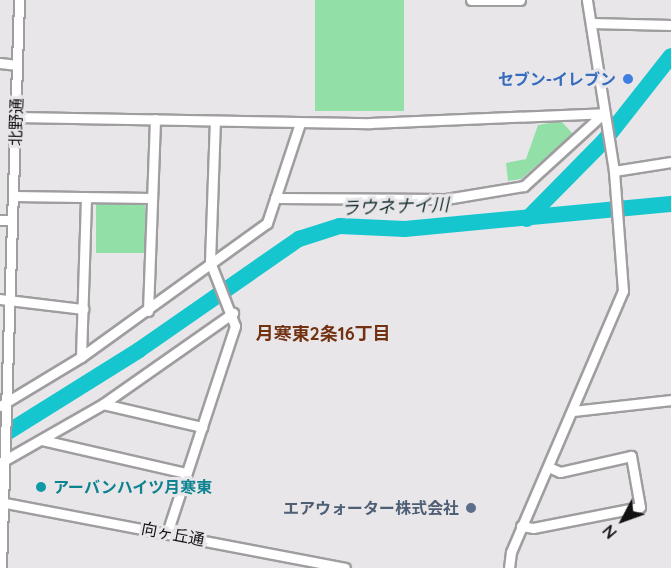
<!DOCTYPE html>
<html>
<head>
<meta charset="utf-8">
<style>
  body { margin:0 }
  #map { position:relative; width:671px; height:568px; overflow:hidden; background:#e8e6e9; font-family:Quicksand,"Noto Sans JP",sans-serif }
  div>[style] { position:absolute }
  .green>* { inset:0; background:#92e0a7; transform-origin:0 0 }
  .river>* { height:16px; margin:-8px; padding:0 8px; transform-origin:8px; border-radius:8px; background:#15c6ce }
  .roads { filter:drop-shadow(2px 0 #a09da1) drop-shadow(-2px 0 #a09da1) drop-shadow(0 2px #a09da1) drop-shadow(0 -2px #a09da1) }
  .minor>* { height:9px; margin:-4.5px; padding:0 4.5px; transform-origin:4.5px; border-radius:4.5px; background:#fff }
  .dots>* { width:16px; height:16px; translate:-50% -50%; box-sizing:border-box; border:3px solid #e8e6e9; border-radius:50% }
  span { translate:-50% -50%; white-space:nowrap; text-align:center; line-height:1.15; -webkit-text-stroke:6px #e8e6e9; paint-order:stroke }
  .shop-label { font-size:16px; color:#366cbe; font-weight:700 }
  .right { translate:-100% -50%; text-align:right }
  .street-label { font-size:16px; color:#141314 }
  .culture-label { font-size:16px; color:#0d838f; font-weight:700 }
  .left { translate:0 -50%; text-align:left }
  .service-label { font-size:16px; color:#4e5e75; font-weight:700 }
  .water-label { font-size:18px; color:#1a3335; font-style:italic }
  .neighbourhood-label { font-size:18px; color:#723212; font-weight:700 }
  .north { position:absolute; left:593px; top:490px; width:60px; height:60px; -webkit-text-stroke:4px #e8e6e9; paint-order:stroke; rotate:229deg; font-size:16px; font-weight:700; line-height:24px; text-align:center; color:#141314 }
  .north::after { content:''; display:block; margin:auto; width:21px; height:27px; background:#141314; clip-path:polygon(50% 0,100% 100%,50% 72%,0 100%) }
</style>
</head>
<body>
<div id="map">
  <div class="green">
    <i style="left:315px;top:0;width:89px;height:111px"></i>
    <i style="clip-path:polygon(561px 121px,573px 134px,521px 179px,508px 181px,506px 163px,526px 159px,538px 125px)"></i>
    <i style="left:96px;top:202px;width:49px;height:51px"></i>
  </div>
  <div class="river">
    <i style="left:527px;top:219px;width:110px;rotate:-45.4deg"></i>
    <i style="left:604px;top:141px;width:108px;rotate:-51.8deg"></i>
    <i style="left:0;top:437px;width:164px;rotate:-32deg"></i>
    <i style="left:139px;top:350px;width:195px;rotate:-34.8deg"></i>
    <i style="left:299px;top:239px;width:43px;rotate:-17.6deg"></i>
    <i style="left:340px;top:226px;width:65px;rotate:2.6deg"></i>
    <i style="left:405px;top:229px;width:267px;rotate:-5.4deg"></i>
  </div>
  <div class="roads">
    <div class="minor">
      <i style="left:471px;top:0;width:49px"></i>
      <i style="left:591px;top:23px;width:80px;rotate:1.4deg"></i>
      <i style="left:0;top:63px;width:17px;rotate:7deg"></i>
      <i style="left:16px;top:117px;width:354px;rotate:1deg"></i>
      <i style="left:370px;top:123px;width:234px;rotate:-2.4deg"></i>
      <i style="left:614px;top:171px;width:58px;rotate:-9deg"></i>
      <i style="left:13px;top:196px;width:138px;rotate:0.8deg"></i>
      <i style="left:275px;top:198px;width:171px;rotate:0.3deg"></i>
      <i style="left:446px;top:199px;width:79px;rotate:-9.5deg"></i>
      <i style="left:524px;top:186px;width:108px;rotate:-42.4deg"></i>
      <i style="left:0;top:220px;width:12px"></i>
      <i style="left:0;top:299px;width:84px;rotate:6.9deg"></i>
      <i style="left:148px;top:311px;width:192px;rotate:-87.9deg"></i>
      <i style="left:81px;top:357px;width:160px;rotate:-88.2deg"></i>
      <i style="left:103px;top:404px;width:102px;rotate:13.1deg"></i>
      <i style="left:0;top:406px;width:95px;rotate:-31.2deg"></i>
      <i style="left:81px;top:357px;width:229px;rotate:-35.8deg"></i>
      <i style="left:267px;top:223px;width:105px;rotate:-71.7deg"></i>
      <i style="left:573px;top:411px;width:99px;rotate:-6.4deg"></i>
      <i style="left:42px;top:440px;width:148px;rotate:12.9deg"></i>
      <i style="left:5px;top:460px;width:113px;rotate:-29.7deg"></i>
      <i style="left:103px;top:404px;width:159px;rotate:-35deg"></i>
      <i style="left:0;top:502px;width:351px;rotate:10.8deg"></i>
      <i style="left:521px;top:526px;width:12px;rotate:9deg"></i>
      <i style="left:533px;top:528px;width:109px;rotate:-11.1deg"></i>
      <i style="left:640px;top:507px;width:52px;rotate:-100deg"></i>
      <i style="left:631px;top:456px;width:73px;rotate:167.3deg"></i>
      <i style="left:560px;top:472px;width:13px;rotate:-157deg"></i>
      <i style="left:167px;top:533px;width:218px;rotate:-71.8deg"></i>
      <i style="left:235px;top:326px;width:69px;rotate:-111.3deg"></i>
      <i style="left:210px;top:262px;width:141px;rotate:-88deg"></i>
      <i style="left:1px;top:568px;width:568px;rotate:-88.18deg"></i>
      <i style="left:509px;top:568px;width:16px;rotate:-83deg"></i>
      <i style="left:511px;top:552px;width:284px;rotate:-66.8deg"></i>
      <i style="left:623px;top:291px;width:120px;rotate:-94.3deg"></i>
      <i style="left:614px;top:171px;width:173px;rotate:-99deg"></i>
    </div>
  </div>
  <div class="dots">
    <i style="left:628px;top:79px;background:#3f7fe0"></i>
    <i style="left:41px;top:487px;background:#0f9aa8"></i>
    <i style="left:471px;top:508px;background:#5c6f8a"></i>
  </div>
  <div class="shop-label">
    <span class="right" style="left:616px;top:79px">セブン-イレブン</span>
  </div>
  <div class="street-label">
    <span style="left:16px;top:122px;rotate:-88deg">北野通</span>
    <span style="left:173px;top:534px;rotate:11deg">向ヶ丘通</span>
  </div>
  <div class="culture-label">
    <span class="left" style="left:53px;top:487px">アーバンハイツ月寒東</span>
  </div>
  <div class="service-label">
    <span class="right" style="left:459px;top:508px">エアウォーター株式会社</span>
  </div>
  <div class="water-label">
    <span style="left:395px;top:207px;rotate:-2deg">ラウネナイ川</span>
  </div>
  <div class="neighbourhood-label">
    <span style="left:323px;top:334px">月寒東2条16丁目</span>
  </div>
  <div class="north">N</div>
</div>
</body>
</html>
